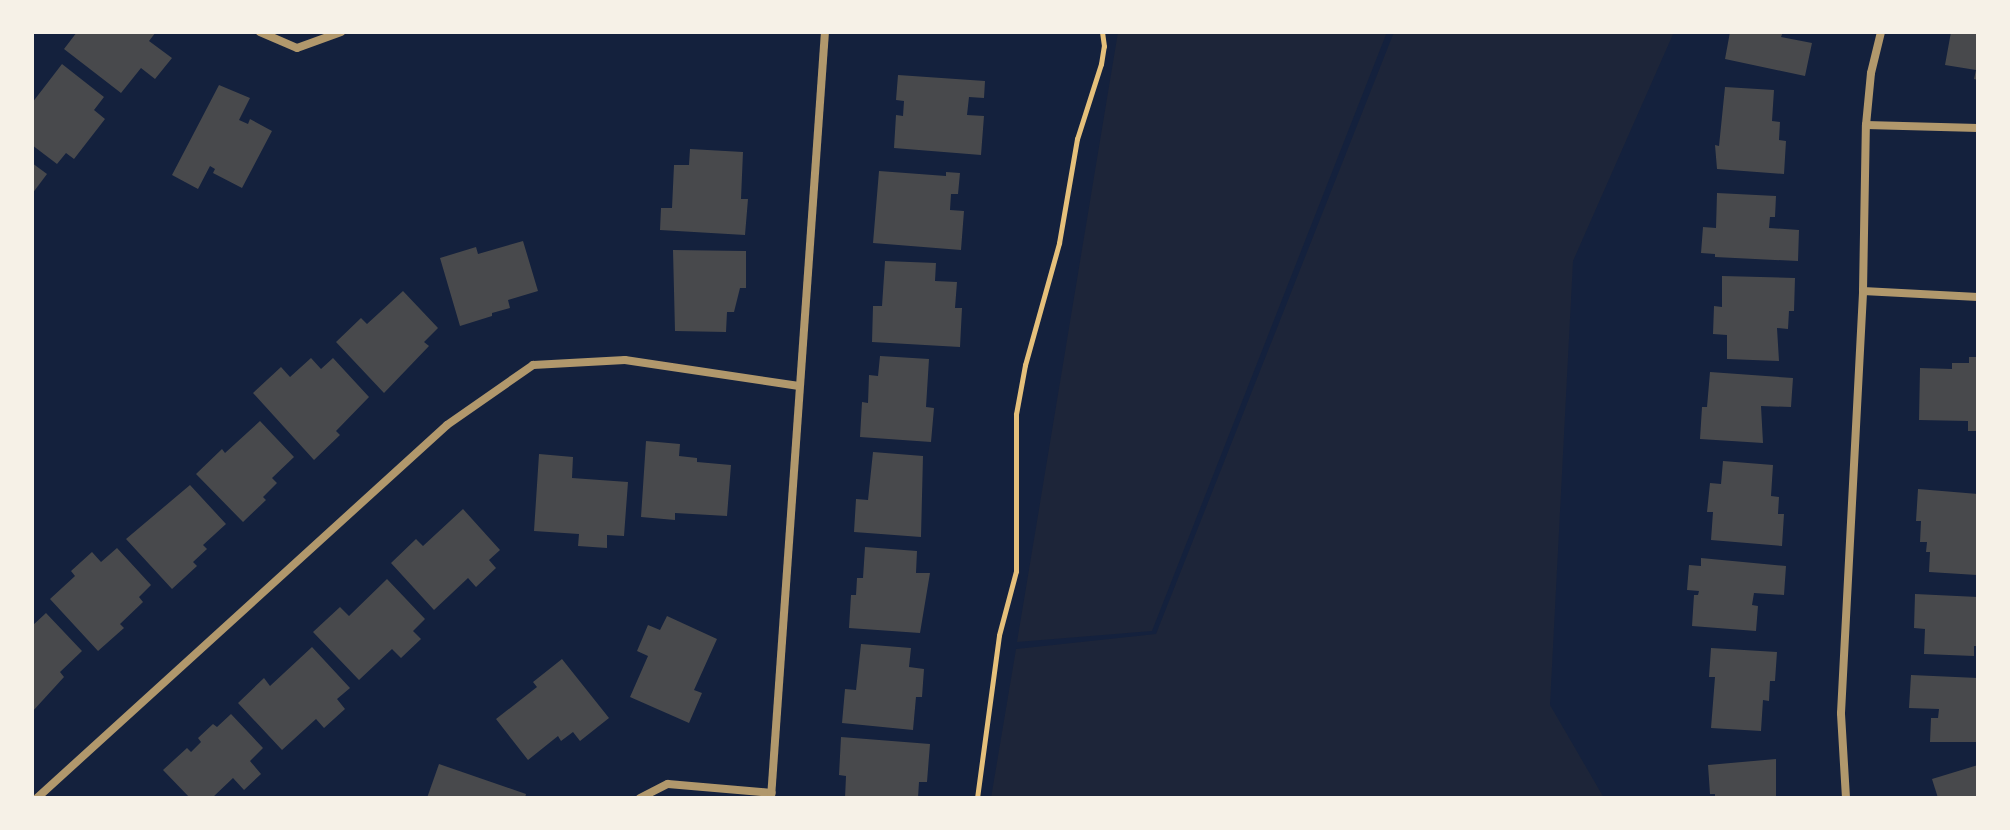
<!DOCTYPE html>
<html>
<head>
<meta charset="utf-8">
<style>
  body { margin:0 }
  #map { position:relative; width:2010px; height:830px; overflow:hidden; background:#14213d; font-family:"Work Sans",sans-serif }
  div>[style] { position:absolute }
  .green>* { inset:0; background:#1d2539 }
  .building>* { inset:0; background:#48494c }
  .path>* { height:5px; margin:-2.5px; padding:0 2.5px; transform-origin:2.5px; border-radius:2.5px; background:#e5c07b }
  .minor>* { height:8px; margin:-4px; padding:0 4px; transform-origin:4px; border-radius:4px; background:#b1986c }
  span { translate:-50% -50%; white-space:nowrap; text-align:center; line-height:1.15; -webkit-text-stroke:8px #f6f1e7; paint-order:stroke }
  .frame { position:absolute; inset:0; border:34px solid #f6f1e7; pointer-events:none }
</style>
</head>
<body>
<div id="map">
  <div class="green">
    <i style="clip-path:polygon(1118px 32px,1387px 32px,1152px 631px,1017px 642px)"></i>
    <i style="clip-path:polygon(1394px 32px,1674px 32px,1573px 261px,1550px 705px,1604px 798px,991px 798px,1016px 649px,1156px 634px)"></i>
  </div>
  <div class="building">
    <i style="clip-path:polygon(77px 32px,156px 32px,149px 41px,172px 58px,155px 79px,141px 68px,121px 93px,64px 49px)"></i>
    <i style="clip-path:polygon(1730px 32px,1783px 32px,1781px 37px,1812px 43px,1805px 76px,1725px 59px)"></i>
    <i style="clip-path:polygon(1951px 32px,1978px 32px,1978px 80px,1974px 79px,1976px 70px,1945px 65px)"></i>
    <i style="clip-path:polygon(62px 64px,104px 97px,94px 110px,105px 119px,74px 159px,66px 153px,57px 164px,32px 145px,32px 103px)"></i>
    <i style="clip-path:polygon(898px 75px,985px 81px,984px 98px,969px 97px,967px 115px,984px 116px,981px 155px,894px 148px,896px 115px,903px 116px,904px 101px,896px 100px)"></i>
    <i style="clip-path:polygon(219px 85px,250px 98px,239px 120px,248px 124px,250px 119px,272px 131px,242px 188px,213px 173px,215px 169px,210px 166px,198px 189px,172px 175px)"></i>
    <i style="clip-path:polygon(1725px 87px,1774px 90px,1772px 121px,1780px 122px,1779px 140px,1786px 141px,1784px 174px,1717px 169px,1715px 145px,1719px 146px)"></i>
    <i style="clip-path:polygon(690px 149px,743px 152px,741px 199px,748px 199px,745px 235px,660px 230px,661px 208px,672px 208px,674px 165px,689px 165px)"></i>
    <i style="clip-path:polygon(32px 163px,47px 174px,32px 194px)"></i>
    <i style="clip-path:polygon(879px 171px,946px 176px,946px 172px,960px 173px,958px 194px,951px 194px,950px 210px,964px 211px,961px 250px,873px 243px)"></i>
    <i style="clip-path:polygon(1717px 193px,1776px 196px,1775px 217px,1770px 217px,1769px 228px,1799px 230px,1798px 261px,1715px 257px,1715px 254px,1701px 253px,1703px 227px,1716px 228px)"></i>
    <i style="clip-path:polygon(523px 241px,538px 291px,508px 300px,510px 308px,492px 313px,492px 316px,460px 326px,440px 258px,476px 247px,478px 254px)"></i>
    <i style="clip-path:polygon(673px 250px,746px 251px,746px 288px,740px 288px,734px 312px,727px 312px,726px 332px,675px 331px)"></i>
    <i style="clip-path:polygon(885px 261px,936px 263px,935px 281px,957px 282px,955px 308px,962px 308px,960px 347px,872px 342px,873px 306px,882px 306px)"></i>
    <i style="clip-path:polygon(1722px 276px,1795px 278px,1794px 311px,1789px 311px,1788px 329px,1777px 328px,1779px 361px,1727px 359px,1727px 335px,1713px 334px,1714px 306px,1722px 307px)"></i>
    <i style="clip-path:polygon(403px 291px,438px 328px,424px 342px,429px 346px,384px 393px,336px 342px,361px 318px,367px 324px)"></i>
    <i style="clip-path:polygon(880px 356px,929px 359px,926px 407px,934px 408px,931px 442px,860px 437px,862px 402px,868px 403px,869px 375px,878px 376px)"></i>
    <i style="clip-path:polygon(1969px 357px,1978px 357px,1978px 431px,1968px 431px,1968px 421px,1919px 420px,1920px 368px,1952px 369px,1952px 363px,1969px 363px)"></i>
    <i style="clip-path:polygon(311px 358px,321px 369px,333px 358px,369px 397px,336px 431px,340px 435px,314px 460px,253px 393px,281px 367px,290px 377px)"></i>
    <i style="clip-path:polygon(1710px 372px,1793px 378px,1791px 407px,1761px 406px,1763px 443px,1700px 439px,1702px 407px,1707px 407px)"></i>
    <i style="clip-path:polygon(260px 421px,294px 457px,272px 478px,277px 483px,263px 497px,266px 500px,243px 522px,196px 474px,222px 449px,225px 453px)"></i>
    <i style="clip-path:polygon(646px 441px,680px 444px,679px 456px,697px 458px,697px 462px,731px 465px,727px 516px,675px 513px,675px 520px,641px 517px)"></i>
    <i style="clip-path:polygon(873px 452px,923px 456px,921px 537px,854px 532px,856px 499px,868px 500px)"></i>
    <i style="clip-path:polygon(539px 454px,573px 457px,572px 478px,628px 482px,624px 536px,607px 535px,607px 548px,578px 546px,579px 534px,534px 531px)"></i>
    <i style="clip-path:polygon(1723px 461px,1773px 465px,1771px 496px,1779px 497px,1778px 514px,1784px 514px,1782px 546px,1711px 540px,1713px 512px,1707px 512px,1710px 483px,1721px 484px)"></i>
    <i style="clip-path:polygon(190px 485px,226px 524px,203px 545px,207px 549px,193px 562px,197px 566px,172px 589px,126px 539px)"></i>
    <i style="clip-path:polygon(1918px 489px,1978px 494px,1977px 575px,1929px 572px,1930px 552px,1926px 552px,1927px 542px,1920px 542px,1921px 521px,1916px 521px)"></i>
    <i style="clip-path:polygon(463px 509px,500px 550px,489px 560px,496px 568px,476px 587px,468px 578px,434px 610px,391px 563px,416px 539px,423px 546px)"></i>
    <i style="clip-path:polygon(865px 547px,917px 551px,916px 573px,930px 573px,920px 633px,849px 628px,851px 595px,856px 595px,857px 578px,863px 578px)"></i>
    <i style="clip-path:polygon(117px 548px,151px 585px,139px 597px,143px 602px,120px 624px,124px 628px,98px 651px,50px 599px,75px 576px,71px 571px,92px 552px,101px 562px)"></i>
    <i style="clip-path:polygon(1701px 558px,1786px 566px,1784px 595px,1754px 593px,1752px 605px,1758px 606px,1756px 631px,1692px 626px,1694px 595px,1698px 595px,1699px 591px,1687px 590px,1689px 565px,1701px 566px)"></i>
    <i style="clip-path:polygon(387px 579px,425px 619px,413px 631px,421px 639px,401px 658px,392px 649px,359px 680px,313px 632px,340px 607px,349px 616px)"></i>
    <i style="clip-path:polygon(1915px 594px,1978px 597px,1978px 646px,1974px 646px,1974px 656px,1924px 654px,1925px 629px,1914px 628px)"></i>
    <i style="clip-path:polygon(46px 613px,82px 651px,60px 672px,64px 677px,32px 712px,32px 626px)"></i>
    <i style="clip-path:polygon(667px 616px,717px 639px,694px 690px,702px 693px,689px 723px,630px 697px,648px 656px,637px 651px,648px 625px,660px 630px)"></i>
    <i style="clip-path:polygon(861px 644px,911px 648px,909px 667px,924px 669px,922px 697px,916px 697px,913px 730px,842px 723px,845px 689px,856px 690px)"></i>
    <i style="clip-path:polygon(312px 647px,350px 688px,337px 699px,345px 709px,324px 728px,316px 719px,282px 750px,238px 703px,264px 678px,270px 686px)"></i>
    <i style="clip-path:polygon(1711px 648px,1777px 652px,1775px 681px,1770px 681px,1769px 701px,1763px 700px,1761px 731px,1711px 728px,1715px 677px,1709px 677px)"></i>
    <i style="clip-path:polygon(562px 659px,609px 718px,580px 741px,573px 732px,561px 741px,558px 736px,528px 760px,496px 719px,537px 687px,533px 682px)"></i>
    <i style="clip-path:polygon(1911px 675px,1978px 678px,1978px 742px,1930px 742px,1931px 718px,1938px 718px,1939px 709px,1909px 708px)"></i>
    <i style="clip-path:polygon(231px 714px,263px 748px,250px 761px,261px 774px,244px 790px,233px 778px,212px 798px,190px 798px,163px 770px,187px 748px,191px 752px,201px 742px,198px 738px,213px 724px,217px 727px)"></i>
    <i style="clip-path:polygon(841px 737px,930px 744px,927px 782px,919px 782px,918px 798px,845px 798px,846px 776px,839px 775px)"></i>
    <i style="clip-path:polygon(1776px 759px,1776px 798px,1715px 798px,1715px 794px,1710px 794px,1708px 765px)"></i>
    <i style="clip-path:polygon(439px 764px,526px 794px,525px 798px,427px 798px)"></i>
    <i style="clip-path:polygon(1978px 765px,1978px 798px,1938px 798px,1932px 779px)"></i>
  </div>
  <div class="path">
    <i style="left:977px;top:798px;width:164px;rotate:-82.3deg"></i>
    <i style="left:999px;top:635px;width:66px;rotate:-75.1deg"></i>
    <i style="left:1016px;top:571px;width:157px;rotate:-90deg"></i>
    <i style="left:1016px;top:414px;width:50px;rotate:-79.6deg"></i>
    <i style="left:1025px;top:365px;width:127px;rotate:-74.4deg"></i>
    <i style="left:1059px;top:243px;width:106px;rotate:-80.2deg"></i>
    <i style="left:1077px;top:139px;width:79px;rotate:-72.3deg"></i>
    <i style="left:1101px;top:64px;width:18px;rotate:-81deg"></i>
    <i style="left:1104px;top:46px;width:14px;rotate:-98deg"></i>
  </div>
  <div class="minor">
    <i style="left:260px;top:32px;width:40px;rotate:23.4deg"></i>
    <i style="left:297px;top:48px;width:47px;rotate:-20deg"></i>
    <i style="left:1866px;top:125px;width:112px;rotate:1.5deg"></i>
    <i style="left:1863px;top:291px;width:115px;rotate:3deg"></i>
    <i style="left:37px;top:798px;width:554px;rotate:-42.29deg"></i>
    <i style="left:447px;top:425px;width:105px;rotate:-34.9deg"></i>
    <i style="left:533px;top:365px;width:92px;rotate:-3.1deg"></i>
    <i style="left:625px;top:360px;width:176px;rotate:8.5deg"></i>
    <i style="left:640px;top:798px;width:31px;rotate:-27deg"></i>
    <i style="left:668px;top:784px;width:104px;rotate:4.9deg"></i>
    <i style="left:771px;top:798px;width:768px;rotate:-85.97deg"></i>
    <i style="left:1846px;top:798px;width:85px;rotate:-93.4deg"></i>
    <i style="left:1841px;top:713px;width:423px;rotate:-87deg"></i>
    <i style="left:1863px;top:291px;width:166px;rotate:-89deg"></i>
    <i style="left:1866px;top:125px;width:52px;rotate:-84.5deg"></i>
    <i style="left:1871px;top:73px;width:42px;rotate:-76.3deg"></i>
  </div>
  <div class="frame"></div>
</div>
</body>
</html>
